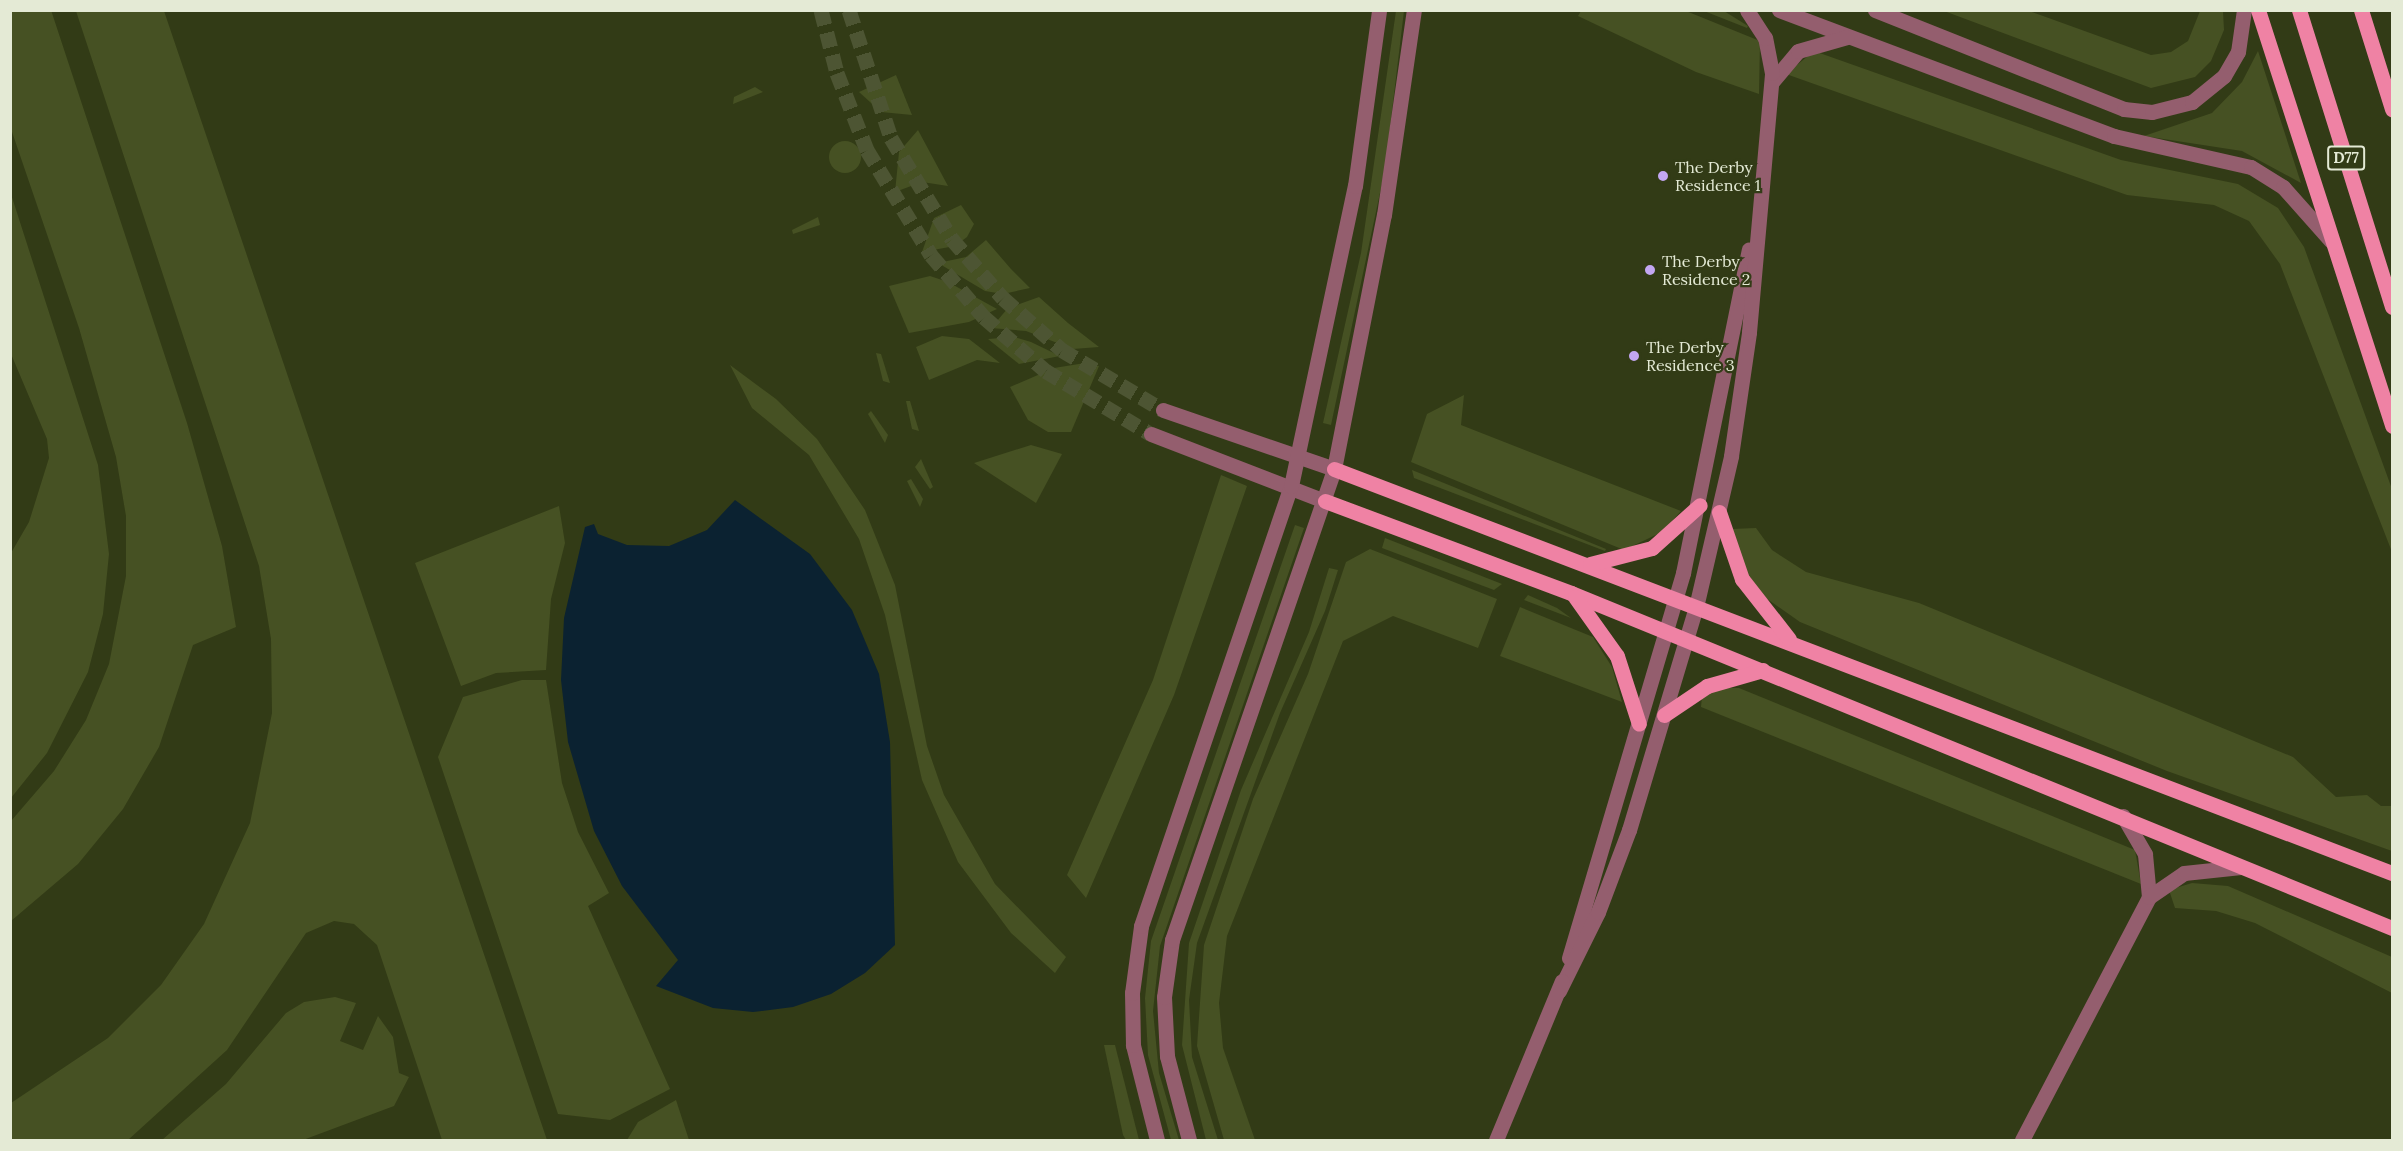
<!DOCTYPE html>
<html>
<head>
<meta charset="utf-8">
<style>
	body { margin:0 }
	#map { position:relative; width:2403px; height:1151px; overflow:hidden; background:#323b16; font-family:Lora,serif }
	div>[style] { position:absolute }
	.green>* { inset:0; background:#465123 }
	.round { border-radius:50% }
	.water>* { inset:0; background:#0b2231 }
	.minor-tunnel>* { height:15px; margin-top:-7.5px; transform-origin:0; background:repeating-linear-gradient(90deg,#4d5533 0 15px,transparent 0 23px) }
	.minor>* { height:15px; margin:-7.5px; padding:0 7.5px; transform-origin:7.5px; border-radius:7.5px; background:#945e6e }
	.major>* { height:15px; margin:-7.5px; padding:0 7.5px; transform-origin:7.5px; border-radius:7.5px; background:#ef82a4 }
	.dots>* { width:16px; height:16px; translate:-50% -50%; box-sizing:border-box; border:3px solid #323b16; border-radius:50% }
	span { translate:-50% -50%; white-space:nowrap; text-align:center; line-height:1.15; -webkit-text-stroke:4.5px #323b16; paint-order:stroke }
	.shield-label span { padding:2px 4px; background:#323b16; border:2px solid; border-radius:4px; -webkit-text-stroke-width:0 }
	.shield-label { font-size:15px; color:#e4ead5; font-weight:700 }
	.poi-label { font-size:16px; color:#e4ead5 }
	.left { translate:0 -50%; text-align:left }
	.frame { position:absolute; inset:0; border:12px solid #e4ead5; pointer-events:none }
</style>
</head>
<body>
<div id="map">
	<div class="green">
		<div style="clip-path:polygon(51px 10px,187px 423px,222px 546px,236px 627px,193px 645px,159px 747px,123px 809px,78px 864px,11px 921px,11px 821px,54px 771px,86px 720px,109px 664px,126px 576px,126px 516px,116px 457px,79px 328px,11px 129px,11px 11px)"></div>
		<div style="clip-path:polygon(76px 11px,164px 11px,547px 1140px,442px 1140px,377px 945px,354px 924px,334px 921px,306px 933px,227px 1050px,128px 1140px,11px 1140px,11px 1103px,108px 1038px,161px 985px,204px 924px,250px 823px,272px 713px,271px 639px,259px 566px)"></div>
		<div style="clip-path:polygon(1396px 11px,1404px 11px,1385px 169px,1331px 425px,1323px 423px,1361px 253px)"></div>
		<div style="clip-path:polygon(1581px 11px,1686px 11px,1760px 41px,1759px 94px,1696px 72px,1578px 16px)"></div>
		<div style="clip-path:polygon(1704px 11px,1724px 11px,1748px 26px,1747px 28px)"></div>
		<div style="clip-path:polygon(1944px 11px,2029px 11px,2151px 55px,2171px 52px,2188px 41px,2200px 11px,2223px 11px,2224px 30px,2211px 61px,2195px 77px,2151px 88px)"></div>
		<div style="clip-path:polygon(1814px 51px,2121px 160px,2238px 184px,2278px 208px,2304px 247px,2392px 489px,2392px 552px,2280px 264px,2249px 221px,2214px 205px,2127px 195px,1786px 74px)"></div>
		<div style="clip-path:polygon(2258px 51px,2301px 183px,2242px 151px,2144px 136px,2212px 113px,2242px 82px)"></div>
		<div style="clip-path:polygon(896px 75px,912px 115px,881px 112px,859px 92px)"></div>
		<div style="clip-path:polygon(755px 87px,763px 92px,733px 104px,734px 97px)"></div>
		<div style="clip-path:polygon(918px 130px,948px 186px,922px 182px,895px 192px,899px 152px)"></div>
		<div class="round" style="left:829px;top:141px;width:32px;height:32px"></div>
		<div style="clip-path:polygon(10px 191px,98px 465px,109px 554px,103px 614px,88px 672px,47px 753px,11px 798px,11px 553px,29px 522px,49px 458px,47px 439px,11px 354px)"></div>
		<div style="clip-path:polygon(961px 205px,974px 224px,967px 237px,955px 246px,922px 252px,934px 218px)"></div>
		<div style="clip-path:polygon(818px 217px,820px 225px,793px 234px,792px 230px)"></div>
		<div style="clip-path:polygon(986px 240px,1011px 269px,1030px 288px,1003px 294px,985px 291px,938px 263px,966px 257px)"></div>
		<div style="clip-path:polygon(930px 276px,948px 282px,997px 309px,969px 322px,909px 333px,889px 286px)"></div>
		<div style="clip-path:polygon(1039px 297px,1068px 323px,1099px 347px,1073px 349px,1026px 331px,991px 328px,1008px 308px)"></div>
		<div style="clip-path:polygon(942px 336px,969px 339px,1000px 363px,977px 360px,929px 380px,916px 347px)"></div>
		<div style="clip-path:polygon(1014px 337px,1031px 342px,1060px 356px,1019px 364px,988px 339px)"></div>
		<div style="clip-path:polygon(876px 353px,881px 354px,890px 383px,883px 381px)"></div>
		<div style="clip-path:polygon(1085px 363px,1099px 366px,1071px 432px,1048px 432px,1028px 420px,1010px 387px,1054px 368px)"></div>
		<div style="clip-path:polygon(730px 365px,776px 399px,817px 439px,865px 510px,895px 585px,927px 746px,944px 795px,995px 884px,1066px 957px,1055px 973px,1011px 933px,958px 862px,922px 780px,885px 615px,859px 539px,809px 455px,752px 408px)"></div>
		<div style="clip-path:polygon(1464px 395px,1461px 425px,1681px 511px,1662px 532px,1624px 550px,1411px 462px,1427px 414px)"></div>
		<div style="clip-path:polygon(906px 401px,910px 401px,919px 431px,912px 429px)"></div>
		<div style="clip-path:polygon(871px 411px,888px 435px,885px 443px,868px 414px)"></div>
		<div style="clip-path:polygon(1031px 445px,1062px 454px,1036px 503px,974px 463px)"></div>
		<div style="clip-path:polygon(921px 459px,933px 487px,930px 489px,915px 467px)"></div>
		<div style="clip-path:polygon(1412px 470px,1606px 549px,1605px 551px,1414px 478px)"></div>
		<div style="clip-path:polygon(1221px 475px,1247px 486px,1174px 695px,1086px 898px,1067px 875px,1153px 680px)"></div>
		<div style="clip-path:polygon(911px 479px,923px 499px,920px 507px,907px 481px)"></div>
		<div style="clip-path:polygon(559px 506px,565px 543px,551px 599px,546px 670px,496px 673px,461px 686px,415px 563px)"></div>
		<div style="clip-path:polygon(1295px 525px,1304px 528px,1160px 946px,1153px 1011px,1159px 1073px,1179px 1140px,1171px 1140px,1148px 1055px,1145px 998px,1151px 941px)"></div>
		<div style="clip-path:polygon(1756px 528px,1772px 550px,1806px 572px,1919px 603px,2293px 757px,2336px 797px,2367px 795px,2381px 806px,2392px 806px,2392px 851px,2167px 771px,1800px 622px,1763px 596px,1746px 571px,1732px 529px)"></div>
		<div style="clip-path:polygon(1385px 538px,1502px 584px,1494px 590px,1382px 548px)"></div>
		<div style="clip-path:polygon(1370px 549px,1497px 599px,1478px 648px,1393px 616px,1343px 641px,1227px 936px,1219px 1003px,1223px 1048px,1255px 1140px,1224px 1140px,1197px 1046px,1204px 945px,1253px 799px,1308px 674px,1346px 562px)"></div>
		<div style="clip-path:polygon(1329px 568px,1338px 570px,1325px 611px,1280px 713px,1197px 943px,1189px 1000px,1192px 1057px,1218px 1140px,1206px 1140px,1182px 1045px,1189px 943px,1241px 790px,1309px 632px)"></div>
		<div style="clip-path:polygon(1528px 595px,1557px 608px,1571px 618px,1524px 600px)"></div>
		<div style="clip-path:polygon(1520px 607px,1593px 637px,1612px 667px,1622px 702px,1500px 656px)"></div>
		<div style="clip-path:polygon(522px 680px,546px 680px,562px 783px,578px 832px,609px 893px,588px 906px,670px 1089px,610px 1120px,558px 1114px,438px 757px,463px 697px)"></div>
		<div style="clip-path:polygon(1722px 688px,1739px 688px,2135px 850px,2141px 884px,1701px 707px,1702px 696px)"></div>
		<div style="clip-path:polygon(2192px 883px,2228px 886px,2392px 957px,2392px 993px,2255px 923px,2216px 911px,2175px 908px,2169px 890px)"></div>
		<div style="clip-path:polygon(335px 997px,356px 1003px,340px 1041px,363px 1050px,378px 1016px,393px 1037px,399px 1073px,409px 1077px,394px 1106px,303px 1140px,162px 1140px,226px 1084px,286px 1013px,304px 1002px)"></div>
		<div style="clip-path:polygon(1104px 1045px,1115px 1045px,1139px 1140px,1126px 1140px,1123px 1135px)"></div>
		<div style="clip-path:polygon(676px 1100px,689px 1140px,627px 1140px,638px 1122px)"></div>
	</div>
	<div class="water">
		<div style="clip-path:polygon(735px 500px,810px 554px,852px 610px,879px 674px,890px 742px,895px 945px,865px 973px,831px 994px,793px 1007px,753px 1012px,713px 1008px,656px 986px,678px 960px,622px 886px,594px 831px,568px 742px,561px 680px,564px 618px,585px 527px,594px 524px,598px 534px,627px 545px,669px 546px,707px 530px)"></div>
	</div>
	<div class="minor-tunnel">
		<div style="left:821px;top:10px;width:65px;rotate:75.7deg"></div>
		<div style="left:837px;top:73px;width:83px;rotate:68.7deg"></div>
		<div style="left:867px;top:150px;width:123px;rotate:58.6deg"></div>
		<div style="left:931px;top:255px;width:82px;rotate:49.5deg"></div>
		<div style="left:984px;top:317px;width:82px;rotate:41.1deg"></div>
		<div style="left:1046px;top:371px;width:122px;rotate:31deg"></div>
		<div style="left:849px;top:10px;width:135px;rotate:71.8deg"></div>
		<div style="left:891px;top:138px;width:118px;rotate:58.9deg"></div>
		<div style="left:952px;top:239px;width:78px;rotate:49.2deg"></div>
		<div style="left:1003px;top:298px;width:79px;rotate:41.4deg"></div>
		<div style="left:1062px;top:350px;width:117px;rotate:30.7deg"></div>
	</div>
	<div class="minor">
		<div style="left:1779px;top:10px;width:358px;rotate:20.6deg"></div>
		<div style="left:2114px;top:136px;width:140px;rotate:12.8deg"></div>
		<div style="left:2251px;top:167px;width:38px;rotate:32deg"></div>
		<div style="left:2283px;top:187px;width:72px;rotate:48.4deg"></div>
		<div style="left:1875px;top:10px;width:268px;rotate:21.7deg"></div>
		<div style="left:2124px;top:109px;width:28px;rotate:6deg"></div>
		<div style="left:2152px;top:112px;width:41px;rotate:-14deg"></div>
		<div style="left:2192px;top:102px;width:41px;rotate:-39.1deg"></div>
		<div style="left:2224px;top:76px;width:28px;rotate:-60deg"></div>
		<div style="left:2238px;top:52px;width:42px;rotate:-81.9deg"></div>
		<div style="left:1772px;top:82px;width:40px;rotate:-50deg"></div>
		<div style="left:1798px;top:51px;width:51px;rotate:-15.9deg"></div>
		<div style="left:1163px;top:410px;width:181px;rotate:19deg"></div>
		<div style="left:1151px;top:434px;width:186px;rotate:21.1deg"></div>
		<div style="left:2123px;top:816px;width:44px;rotate:59.9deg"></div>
		<div style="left:2145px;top:854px;width:43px;rotate:84.7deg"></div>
		<div style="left:1569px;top:958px;width:402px;rotate:-73.5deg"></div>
		<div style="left:1683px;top:573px;width:330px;rotate:-78.5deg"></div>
		<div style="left:1559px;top:991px;width:88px;rotate:-63.7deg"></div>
		<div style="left:1598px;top:912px;width:88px;rotate:-69.3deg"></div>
		<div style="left:1629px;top:830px;width:233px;rotate:-73.3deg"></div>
		<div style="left:1696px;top:607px;width:155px;rotate:-76.9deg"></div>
		<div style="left:1731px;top:456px;width:125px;rotate:-81.7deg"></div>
		<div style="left:1749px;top:332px;width:260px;rotate:-84.9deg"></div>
		<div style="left:1772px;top:73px;width:36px;rotate:-101deg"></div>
		<div style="left:1765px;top:38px;width:33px;rotate:-123deg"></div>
		<div style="left:1157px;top:1140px;width:98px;rotate:-104.2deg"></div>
		<div style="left:1133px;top:1045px;width:52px;rotate:-91.1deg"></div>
		<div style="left:1132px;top:993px;width:68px;rotate:-82.3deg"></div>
		<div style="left:1141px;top:926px;width:465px;rotate:-71.2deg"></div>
		<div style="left:1291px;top:486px;width:307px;rotate:-78deg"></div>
		<div style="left:1355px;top:186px;width:178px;rotate:-82.2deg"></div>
		<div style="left:1189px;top:1140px;width:87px;rotate:-104.7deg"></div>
		<div style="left:1167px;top:1056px;width:59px;rotate:-92.9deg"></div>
		<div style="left:1164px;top:997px;width:58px;rotate:-82deg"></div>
		<div style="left:1172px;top:940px;width:498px;rotate:-71deg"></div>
		<div style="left:1334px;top:469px;width:259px;rotate:-78.9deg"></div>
		<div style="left:1384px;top:215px;width:207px;rotate:-81.7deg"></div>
		<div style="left:1496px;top:1140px;width:172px;rotate:-67.5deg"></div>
		<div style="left:2022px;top:1140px;width:274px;rotate:-62.4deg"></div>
		<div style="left:2149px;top:897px;width:42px;rotate:-34.4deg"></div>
		<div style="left:2184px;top:873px;width:57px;rotate:-6deg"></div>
	</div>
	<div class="major">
		<div style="left:2258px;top:10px;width:437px;rotate:72.1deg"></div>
		<div style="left:2299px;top:10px;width:311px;rotate:72.6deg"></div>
		<div style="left:2361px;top:10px;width:104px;rotate:72.6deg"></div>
		<div style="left:1334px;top:469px;width:1133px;rotate:20.9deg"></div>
		<div style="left:1325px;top:501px;width:263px;rotate:20.5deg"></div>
		<div style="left:1571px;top:593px;width:887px;rotate:22.2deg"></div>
		<div style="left:1719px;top:512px;width:71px;rotate:71.1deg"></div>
		<div style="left:1742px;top:579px;width:76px;rotate:51.9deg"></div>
		<div style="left:1590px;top:564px;width:64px;rotate:-14.5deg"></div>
		<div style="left:1652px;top:548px;width:64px;rotate:-41.9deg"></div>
		<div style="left:1575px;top:597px;width:72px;rotate:54.6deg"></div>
		<div style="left:1617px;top:656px;width:71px;rotate:72.1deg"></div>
		<div style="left:1664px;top:715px;width:52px;rotate:-34deg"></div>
		<div style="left:1707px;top:686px;width:58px;rotate:-15.9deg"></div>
	</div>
	<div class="dots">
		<div style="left:1663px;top:176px;background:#c3a7f2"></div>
		<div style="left:1650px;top:270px;background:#c3a7f2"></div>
		<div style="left:1634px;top:356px;background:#c3a7f2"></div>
	</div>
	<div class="shield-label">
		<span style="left:2346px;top:158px">D77</span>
	</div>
	<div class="poi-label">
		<span class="left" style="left:1675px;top:176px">The Derby<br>Residence 1</span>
		<span class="left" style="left:1662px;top:270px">The Derby<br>Residence 2</span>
		<span class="left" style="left:1646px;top:356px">The Derby<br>Residence 3</span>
	</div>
	<div class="frame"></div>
</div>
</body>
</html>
